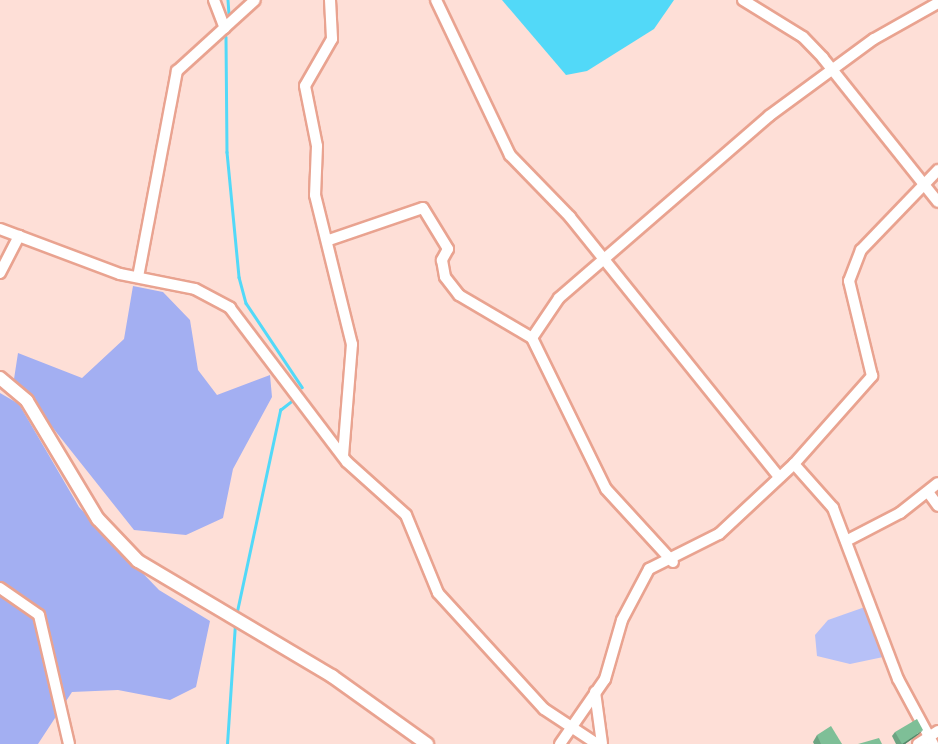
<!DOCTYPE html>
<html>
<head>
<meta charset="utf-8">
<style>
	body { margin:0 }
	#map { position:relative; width:938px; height:744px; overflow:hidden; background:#fedfd7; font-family:"Space Grotesk",sans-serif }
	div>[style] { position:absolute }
	.green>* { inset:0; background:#b7c1f7 }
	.forest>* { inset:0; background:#a3aff2 }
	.water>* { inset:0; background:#52d9f8 }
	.stream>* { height:2.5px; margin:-1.25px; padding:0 1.25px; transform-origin:1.25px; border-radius:1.25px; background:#52d9f8 }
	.roads { filter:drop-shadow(2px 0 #e9a390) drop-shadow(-2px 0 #e9a390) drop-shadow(0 2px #e9a390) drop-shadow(0 -2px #e9a390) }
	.minor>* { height:10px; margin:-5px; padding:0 5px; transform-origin:5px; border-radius:5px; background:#fff }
	.tertiary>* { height:12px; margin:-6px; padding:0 6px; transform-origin:6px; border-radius:6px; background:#fff }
	.wall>* { inset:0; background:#6ca482 }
	.shaded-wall>* { inset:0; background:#58866a }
	.building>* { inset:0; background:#7ebf97 }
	span { translate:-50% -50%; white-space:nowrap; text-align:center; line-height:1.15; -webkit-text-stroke:5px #fff; paint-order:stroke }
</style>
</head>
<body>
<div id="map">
	<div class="green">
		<div style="clip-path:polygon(865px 607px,888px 656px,850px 664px,817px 656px,815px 635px,828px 620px)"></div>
	</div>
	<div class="forest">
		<div style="clip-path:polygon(133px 286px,163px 292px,190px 320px,198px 370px,217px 395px,270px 375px,272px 397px,233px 469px,223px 518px,186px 535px,134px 530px,14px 379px,18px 353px,82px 378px,124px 339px)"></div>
		<div style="clip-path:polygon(0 393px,19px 404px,79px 507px,159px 590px,210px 621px,196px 687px,170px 700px,118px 690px,72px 692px,38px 744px,0 744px)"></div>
	</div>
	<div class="water">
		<div style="clip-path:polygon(502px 0,674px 0,654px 29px,587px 71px,566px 75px)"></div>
	</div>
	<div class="stream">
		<div style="left:228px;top:0;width:15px;rotate:86deg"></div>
		<div style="left:226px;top:37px;width:115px;rotate:89.5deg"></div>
		<div style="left:227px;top:152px;width:126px;rotate:84.5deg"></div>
		<div style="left:239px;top:277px;width:27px;rotate:75deg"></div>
		<div style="left:246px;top:303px;width:101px;rotate:56.3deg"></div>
		<div style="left:236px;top:616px;width:211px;rotate:-77.9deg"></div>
		<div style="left:280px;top:410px;width:18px;rotate:-38deg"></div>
		<div style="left:227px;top:744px;width:122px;rotate:-86.2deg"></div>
	</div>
	<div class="roads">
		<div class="minor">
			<div style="left:214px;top:0;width:30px;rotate:69deg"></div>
			<div style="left:330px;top:0;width:39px;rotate:87deg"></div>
			<div style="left:332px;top:39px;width:54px;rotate:119.9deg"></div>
			<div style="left:305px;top:86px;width:61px;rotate:78.7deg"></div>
			<div style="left:317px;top:146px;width:49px;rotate:92.3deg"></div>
			<div style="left:315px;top:195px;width:154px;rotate:76.1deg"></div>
			<div style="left:352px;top:344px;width:111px;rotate:94.6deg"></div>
			<div style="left:436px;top:0;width:172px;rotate:64.5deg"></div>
			<div style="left:510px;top:155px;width:86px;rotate:45.9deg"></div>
			<div style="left:570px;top:217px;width:334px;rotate:51.2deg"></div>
			<div style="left:743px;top:0;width:70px;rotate:31.7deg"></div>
			<div style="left:803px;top:37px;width:29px;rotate:46deg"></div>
			<div style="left:823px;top:58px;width:184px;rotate:51.4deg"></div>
			<div style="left:0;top:229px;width:128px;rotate:20.6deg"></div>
			<div style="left:120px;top:274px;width:76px;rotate:11.3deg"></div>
			<div style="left:195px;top:289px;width:40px;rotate:28deg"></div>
			<div style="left:230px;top:308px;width:193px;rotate:52.8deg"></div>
			<div style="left:347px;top:462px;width:79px;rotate:41.9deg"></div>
			<div style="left:406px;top:515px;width:84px;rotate:67.7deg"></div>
			<div style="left:438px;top:593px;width:157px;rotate:47.6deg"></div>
			<div style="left:544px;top:709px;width:64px;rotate:33.4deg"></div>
			<div style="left:329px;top:240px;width:99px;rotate:-18.8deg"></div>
			<div style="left:423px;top:208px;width:48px;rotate:58.6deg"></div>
			<div style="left:448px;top:249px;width:13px;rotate:119deg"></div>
			<div style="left:442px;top:260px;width:17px;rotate:80deg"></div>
			<div style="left:445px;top:277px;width:23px;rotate:52deg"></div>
			<div style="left:459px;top:295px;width:85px;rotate:30.5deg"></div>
			<div style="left:532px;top:338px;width:168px;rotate:63.9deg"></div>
			<div style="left:606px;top:489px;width:99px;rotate:47.5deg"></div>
			<div style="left:0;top:273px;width:42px;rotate:-62.8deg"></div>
			<div style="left:138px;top:277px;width:210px;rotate:-79.3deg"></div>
			<div style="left:177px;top:71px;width:105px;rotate:-42.3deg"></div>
			<div style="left:532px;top:338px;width:48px;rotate:-56deg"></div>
			<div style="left:559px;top:298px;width:278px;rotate:-40.9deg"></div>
			<div style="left:769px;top:116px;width:130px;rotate:-36.3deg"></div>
			<div style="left:874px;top:39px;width:73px;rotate:-29.4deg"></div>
			<div style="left:794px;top:464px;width:118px;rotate:-48.4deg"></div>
			<div style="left:872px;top:376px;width:98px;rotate:-103.6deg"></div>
			<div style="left:849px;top:281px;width:33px;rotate:-69deg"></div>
			<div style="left:861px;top:250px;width:111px;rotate:-46.1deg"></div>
			<div style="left:928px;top:492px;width:17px;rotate:54deg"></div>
			<div style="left:846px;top:541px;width:61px;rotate:-27.4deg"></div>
			<div style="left:900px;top:513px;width:48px;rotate:-38.3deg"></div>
			<div style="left:0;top:588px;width:47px;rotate:34.7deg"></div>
			<div style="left:39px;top:615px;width:132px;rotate:76.9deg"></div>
			<div style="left:595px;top:692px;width:52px;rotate:82.3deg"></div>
			<div style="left:560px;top:744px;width:79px;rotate:-55.3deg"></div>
			<div style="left:605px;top:679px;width:61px;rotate:-73.9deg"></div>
			<div style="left:622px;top:620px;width:58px;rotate:-62.1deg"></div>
			<div style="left:649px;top:569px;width:78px;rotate:-26.6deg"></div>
			<div style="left:719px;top:534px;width:103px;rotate:-43deg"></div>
			<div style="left:794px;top:464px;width:59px;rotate:48.4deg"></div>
			<div style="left:833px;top:508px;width:183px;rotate:69.2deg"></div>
			<div style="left:898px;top:679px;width:74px;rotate:61.7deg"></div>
			<div style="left:918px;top:744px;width:24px;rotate:-33deg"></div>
		</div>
		<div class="tertiary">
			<div style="left:0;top:378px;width:35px;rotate:40deg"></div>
			<div style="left:27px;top:401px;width:138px;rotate:59deg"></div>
			<div style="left:98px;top:519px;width:58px;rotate:46.4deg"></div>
			<div style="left:138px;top:561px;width:226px;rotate:30.7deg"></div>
			<div style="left:332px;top:676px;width:117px;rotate:35.6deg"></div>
		</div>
	</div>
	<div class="wall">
		<div style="clip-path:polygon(895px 732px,919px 734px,905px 744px,896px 744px,892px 736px)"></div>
		<div style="clip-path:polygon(817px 735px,842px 744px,814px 744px,813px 742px)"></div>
	</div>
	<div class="shaded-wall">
		<div style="clip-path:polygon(923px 730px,919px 734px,905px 744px,902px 744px)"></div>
	</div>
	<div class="building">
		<div style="clip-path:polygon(917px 719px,923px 730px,902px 744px,895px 732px)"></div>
		<div style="clip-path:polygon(831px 726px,842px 744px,821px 744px,817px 735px)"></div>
		<div style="clip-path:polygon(879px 738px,882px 744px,858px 744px)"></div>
	</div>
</div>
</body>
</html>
